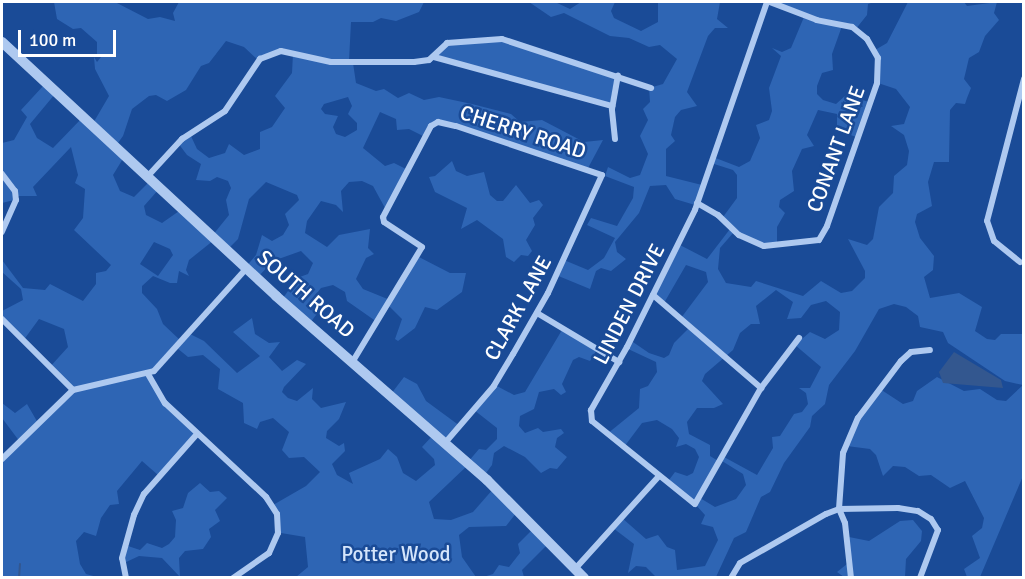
<!DOCTYPE html>
<html>
<head>
<meta charset="utf-8">
<style>
	body { margin:0 }
	#map { position:relative; width:1025px; height:579px; overflow:hidden; background:#1a4b97; font-family:Signika,sans-serif }
	div>[style] { position:absolute }
	.green>* { inset:0; background:#2e65b4 }
	.water>* { inset:0; background:#33578f }
	.stream>* { height:2px; margin:-1px; padding:0 1px; transform-origin:1px; border-radius:1px; background:#33578f }
	.minor>* { height:6px; margin:-3px; padding:0 3px; transform-origin:3px; border-radius:3px; background:#aec9f0 }
	.tertiary>* { height:10px; margin:-5px; padding:0 5px; transform-origin:5px; border-radius:5px; background:#aec9f0 }
	span { translate:-50% -50%; white-space:nowrap; text-align:center; line-height:1.15; -webkit-text-stroke:5px #1a4b97; paint-order:stroke }
	.street-label { font-size:21px; color:#fff }
	.park-label { font-size:21px; color:#d5e5fb }
	.frame { position:absolute; inset:0; border:3px solid #fff; pointer-events:none }
	.scale { position:absolute; left:18px; top:30px; width:98px; height:27px; box-sizing:border-box; border:3px solid #fff; border-top:0; padding-left:8px; font-size:18px; line-height:21px; white-space:nowrap; color:#fff; -webkit-text-stroke:4px #1a4b97; paint-order:stroke }
</style>
</head>
<body>
<div id="map">
	<div class="green">
		<div style="clip-path:polygon(evenodd,54px 2px,115px 2px,148px 19px,160px 17px,175px 21px,173px 13px,179px 2px,424px 2px,419px 12px,396px 21px,381px 18px,373px 22px,351px 22px,349px 61px,353px 63px,356px 83px,376px 91px,384px 89px,398px 98px,409px 93px,424px 100px,439px 97px,472px 104px,511px 114px,520px 122px,542px 120px,584px 142px,603px 140px,587px 170px,438px 122px,423px 136px,409px 129px,397px 130px,396px 119px,380px 112px,363px 148px,385px 166px,394px 163px,406px 169px,385px 208px,373px 186px,362px 181px,349px 182px,341px 191px,343px 212px,336px 205px,321px 201px,307px 221px,305px 233px,327px 247px,339px 235px,370px 229px,368px 248px,374px 254px,366px 258px,356px 279px,363px 289px,390px 300px,417px 256px,450px 273px,466px 273px,462px 292px,437px 310px,425px 307px,415px 328px,398px 341px,395px 339px,402px 319px,388px 305px,377px 322px,347px 301px,345px 292px,333px 285px,321px 288px,313px 298px,319px 311px,310px 323px,281px 301px,297px 278px,308px 274px,313px 263px,301px 251px,273px 261px,257px 278px,245px 268px,256px 255px,262px 235px,272px 241px,283px 235px,289px 225px,285px 214px,299px 200px,297px 195px,266px 182px,249px 199px,238px 239px,227px 250px,214px 240px,189px 260px,186px 270px,189px 276px,179px 271px,177px 283px,170px 283px,153px 276px,142px 286px,142px 293px,157px 309px,163px 324px,181px 341px,188px 333px,204px 341px,237px 373px,260px 356px,233px 332px,252px 318px,255px 334px,269px 343px,280px 342px,269px 357px,282px 371px,297px 360px,306px 364px,284px 387px,282px 392px,288px 398px,297px 401px,313px 388px,312px 399px,321px 408px,346px 402px,339px 419px,327px 431px,326px 438px,339px 446px,344px 443px,345px 451px,332px 464px,337px 475px,353px 484px,349px 473px,380px 459px,388px 449px,397px 457px,403px 473px,416px 481px,435px 465px,434px 459px,422px 447px,434px 434px,391px 394px,404px 377px,417px 384px,426px 401px,460px 426px,445px 443px,468px 462px,479px 449px,486px 450px,497px 439px,497px 428px,474px 410px,495px 385px,514px 395px,525px 392px,562px 330px,596px 351px,590px 361px,579px 357px,573px 360px,562px 384px,566px 392px,561px 395px,554px 389px,539px 392px,534px 409px,520px 416px,519px 426px,525px 433px,538px 428px,543px 432px,561px 429px,564px 433px,557px 438px,555px 447px,567px 457px,557px 469px,550px 468px,541px 473px,525px 457px,504px 446px,494px 453px,492px 465px,483px 477px,468px 465px,429px 502px,434px 519px,451px 520px,473px 512px,494px 488px,517px 512px,506px 526px,469px 527px,459px 535px,462px 557px,476px 577px,296px 577px,308px 567px,305px 537px,281px 533px,273px 505px,306px 486px,320px 472px,304px 457px,289px 458px,282px 450px,289px 432px,273px 418px,260px 422px,257px 429px,244px 423px,243px 403px,218px 389px,220px 369px,203px 355px,188px 357px,177px 348px,149px 373px,155px 390px,196px 435px,158px 475px,142px 461px,117px 491px,119px 504px,110px 505px,101px 518px,96px 536px,84px 532px,76px 541px,80px 564px,86px 574px,97px 577px,2px 577px,2px 458px,20px 442px,2px 418px,2px 403px,15px 413px,27px 404px,38px 423px,71px 391px,49px 368px,68px 347px,64px 329px,39px 319px,23px 341px,2px 319px,2px 311px,23px 300px,21px 289px,2px 272px,2px 260px,23px 288px,45px 290px,50px 284px,83px 301px,96px 284px,96px 273px,106px 271px,111px 265px,74px 230px,83px 218px,85px 189px,75px 183px,78px 175px,71px 147px,33px 187px,37px 196px,15px 196px,14px 200px,2px 203px,2px 143px,14px 140px,27px 117px,21px 110px,44px 85px,55px 94px,30px 124px,37px 138px,53px 148px,82px 118px,92px 125px,109px 96px,95px 69px,94px 57px,97px 62px,101px 57px,97px 54px,97px 42px,81px 28px,73px 29px,57px 19px,54px 2px,226px 41px,244px 47px,258px 60px,280px 51px,293px 53px,292px 73px,275px 96px,285px 108px,272px 127px,260px 132px,260px 149px,244px 155px,229px 144px,225px 153px,209px 158px,197px 149px,190px 134px,178px 143px,187px 155px,201px 164px,196px 180px,210px 181px,217px 177px,228px 181px,231px 188px,226px 200px,229px 215px,212px 236px,182px 209px,162px 223px,146px 215px,144px 206px,159px 189px,150px 181px,134px 197px,120px 191px,113px 175px,124px 157px,115px 147px,123px 136px,132px 109px,149px 96px,156px 95px,167px 101px,186px 90px,201px 66px,209px 63px,226px 41px,54px 2px,348px 97px,352px 106px,348px 114px,357px 123px,357px 130px,345px 137px,336px 134px,333px 127px,338px 116px,325px 114px,321px 109px,324px 104px,348px 97px,54px 2px,154px 242px,170px 249px,173px 255px,158px 276px,140px 264px,154px 242px)"></div>
		<div style="clip-path:polygon(529px 2px,555px 2px,570px 9px,581px 2px,615px 2px,611px 11px,614px 18px,641px 31px,658px 22px,658px 2px,720px 2px,717px 19px,728px 28px,715px 28px,708px 36px,687px 92px,697px 106px,681px 110px,675px 117px,671px 135px,675px 141px,666px 149px,666px 176px,702px 185px,695px 205px,675px 199px,666px 185px,650px 186px,639px 213px,615px 242px,617px 252px,626px 259px,611px 271px,601px 268px,596px 271px,590px 289px,556px 275px,564px 260px,588px 270px,604px 258px,615px 238px,587px 225px,591px 218px,617px 226px,633px 198px,634px 187px,605px 176px,608px 167px,630px 178px,640px 175px,648px 154px,640px 136px,648px 120px,643px 109px,650px 102px,649px 88px,663px 84px,677px 59px,660px 45px,649px 47px,629px 38px,610px 36px,564px 13px,551px 17px)"></div>
		<div style="clip-path:polygon(evenodd,769px 2px,874px 2px,868px 4px,867px 15px,855px 30px,842px 26px,832px 54px,833px 70px,822px 73px,817px 86px,817px 94px,823px 100px,836px 104px,846px 95px,869px 102px,856px 137px,837px 130px,837px 114px,818px 110px,807px 135px,814px 146px,802px 149px,792px 171px,794px 191px,780px 200px,779px 207px,785px 213px,777px 227px,777px 244px,763px 246px,734px 232px,720px 248px,718px 269px,726px 283px,751px 287px,756px 281px,803px 296px,821px 281px,841px 293px,852px 291px,865px 278px,865px 271px,848px 239px,867px 245px,873px 239px,879px 207px,893px 193px,894px 176px,907px 165px,909px 151px,904px 135px,891px 126px,904px 124px,910px 107px,896px 89px,878px 83px,875px 50px,887px 43px,908px 2px,964px 2px,967px 6px,997px 2px,994px 13px,999px 20px,985px 36px,979px 52px,969px 58px,964px 79px,971px 88px,967px 98px,965px 104px,956px 103px,950px 110px,949px 162px,934px 162px,928px 182px,932px 206px,917px 214px,915px 222px,920px 238px,934px 256px,933px 270px,924px 277px,930px 298px,959px 293px,982px 307px,975px 331px,987px 339px,995px 340px,1001px 334px,1023px 334px,1023px 476px,980px 577px,967px 577px,964px 569px,980px 558px,972px 536px,982px 528px,984px 518px,965px 481px,950px 488px,931px 475px,919px 476px,905px 467px,893px 466px,883px 476px,876px 455px,870px 449px,847px 446px,852px 431px,880px 389px,903px 404px,913px 401px,917px 391px,937px 377px,964px 391px,980px 389px,997px 400px,1006px 401px,1023px 385px,1005px 381px,948px 343px,943px 332px,920px 327px,918px 316px,906px 307px,894px 304px,879px 309px,855px 351px,829px 385px,825px 404px,812px 416px,810px 427px,784px 463px,770px 492px,761px 497px,746px 532px,734px 538px,716px 577px,656px 577px,646px 567px,636px 566px,628px 573px,634px 544px,613px 528px,622px 518px,646px 539px,658px 535px,667px 547px,675px 550px,677px 570px,705px 566px,718px 540px,713px 527px,701px 524px,705px 515px,695px 504px,666px 484px,675px 472px,687px 476px,693px 473px,699px 457px,695px 449px,686px 444px,676px 447px,679px 438px,672px 429px,657px 420px,642px 423px,624px 447px,607px 434px,639px 408px,640px 389px,648px 386px,657px 372px,656px 362px,626px 348px,630px 340px,649px 353px,664px 358px,669px 355px,674px 343px,690px 327px,681px 318px,708px 282px,706px 272px,686px 265px,664px 303px,654px 297px,678px 244px,707px 259px,730px 229px,723px 217px,737px 198px,737px 175px,733px 170px,711px 163px,713px 157px,739px 167px,750px 161px,760px 138px,756px 125px,769px 120px,772px 111px,769px 88px,781px 56px,772px 48px,782px 52px,791px 48px,804px 17px,769px 2px,776px 290px,793px 302px,787px 319px,801px 318px,811px 305px,826px 301px,840px 312px,839px 330px,825px 339px,810px 332px,795px 345px,821px 367px,810px 388px,799px 388px,806px 393px,808px 404px,802px 412px,794px 414px,780px 436px,772px 437px,773px 448px,757px 475px,724px 457px,722px 461px,743px 474px,746px 485px,736px 499px,715px 507px,700px 498px,720px 462px,710px 456px,710px 445px,689px 434px,687px 422px,697px 408px,714px 408px,723px 404px,702px 381px,705px 374px,733px 350px,740px 333px,751px 324px,760px 324px,756px 306px,776px 290px)"></div>
		<div style="clip-path:polygon(502px 39px,618px 76px,612px 106px,436px 55px,447px 43px)"></div>
		<div style="clip-path:polygon(452px 161px,456px 171px,467px 176px,484px 172px,490px 195px,497px 201px,503px 201px,516px 185px,530px 203px,539px 200px,543px 205px,533px 218px,535px 225px,526px 240px,532px 251px,528px 256px,521px 255px,514px 262px,506px 257px,503px 239px,477px 220px,461px 229px,467px 208px,435px 192px,429px 177px,435px 176px)"></div>
		<div style="clip-path:polygon(200px 483px,210px 492px,219px 491px,227px 498px,215px 510px,220px 521px,209px 529px,211px 537px,203px 549px,185px 551px,179px 558px,180px 577px,162px 558px,139px 556px,122px 564px,125px 545px,140px 550px,147px 543px,162px 548px,169px 544px,175px 537px,176px 520px,172px 511px,183px 508px,188px 493px)"></div>
		<div style="clip-path:polygon(913px 520px,922px 531px,921px 541px,906px 559px,905px 577px,844px 577px,837px 572px,847px 564px,844px 536px,869px 541px,900px 521px)"></div>
		<div style="clip-path:polygon(534px 528px,548px 544px,522px 570px,524px 577px,480px 578px,493px 574px,499px 565px,509px 567px,520px 553px,518px 544px)"></div>
	</div>
	<div class="water">
		<div style="clip-path:polygon(954px 352px,1001px 380px,1003px 388px,943px 383px,939px 372px)"></div>
	</div>
	<div class="stream">
		<div style="left:19px;top:578px;width:14px;rotate:-86deg"></div>
	</div>
	<div class="minor">
		<div style="left:767px;top:2px;width:220px;rotate:109.1deg"></div>
		<div style="left:695px;top:210px;width:153px;rotate:116.4deg"></div>
		<div style="left:627px;top:347px;width:73px;rotate:119.7deg"></div>
		<div style="left:591px;top:410px;width:11px;rotate:85deg"></div>
		<div style="left:592px;top:421px;width:132px;rotate:38.9deg"></div>
		<div style="left:695px;top:504px;width:133px;rotate:-60.4deg"></div>
		<div style="left:761px;top:388px;width:63px;rotate:-52.8deg"></div>
		<div style="left:434px;top:57px;width:185px;rotate:15.4deg"></div>
		<div style="left:615px;top:139px;width:30px;rotate:-96deg"></div>
		<div style="left:612px;top:109px;width:34px;rotate:-80deg"></div>
		<div style="left:2px;top:174px;width:21px;rotate:53deg"></div>
		<div style="left:15px;top:191px;width:9px;rotate:84deg"></div>
		<div style="left:16px;top:200px;width:35px;rotate:114deg"></div>
		<div style="left:147px;top:177px;width:52px;rotate:-47.4deg"></div>
		<div style="left:182px;top:139px;width:51px;rotate:-33.1deg"></div>
		<div style="left:225px;top:111px;width:63px;rotate:-56.1deg"></div>
		<div style="left:260px;top:59px;width:22px;rotate:-21deg"></div>
		<div style="left:281px;top:51px;width:51px;rotate:12.4deg"></div>
		<div style="left:331px;top:62px;width:83px"></div>
		<div style="left:414px;top:62px;width:15px;rotate:-8deg"></div>
		<div style="left:429px;top:60px;width:25px;rotate:-43deg"></div>
		<div style="left:447px;top:43px;width:55px;rotate:-4.2deg"></div>
		<div style="left:502px;top:39px;width:157px;rotate:18.2deg"></div>
		<div style="left:697px;top:203px;width:24px;rotate:30deg"></div>
		<div style="left:718px;top:215px;width:29px;rotate:44deg"></div>
		<div style="left:739px;top:235px;width:27px;rotate:24deg"></div>
		<div style="left:764px;top:246px;width:55px;rotate:-6.2deg"></div>
		<div style="left:819px;top:240px;width:16px;rotate:-60deg"></div>
		<div style="left:827px;top:226px;width:151px;rotate:-70.7deg"></div>
		<div style="left:877px;top:83px;width:25px;rotate:-88deg"></div>
		<div style="left:878px;top:58px;width:22px;rotate:-120deg"></div>
		<div style="left:867px;top:39px;width:19px;rotate:-141deg"></div>
		<div style="left:852px;top:27px;width:36px;rotate:-169deg"></div>
		<div style="left:817px;top:20px;width:50px;rotate:-159deg"></div>
		<div style="left:1020px;top:262px;width:33px;rotate:-141deg"></div>
		<div style="left:994px;top:241px;width:21px;rotate:-109deg"></div>
		<div style="left:987px;top:221px;width:147px;rotate:-75.4deg"></div>
		<div style="left:653px;top:295px;width:143px;rotate:40.7deg"></div>
		<div style="left:537px;top:313px;width:96px;rotate:30.9deg"></div>
		<div style="left:2px;top:319px;width:100px;rotate:45deg"></div>
		<div style="left:353px;top:361px;width:133px;rotate:-58.8deg"></div>
		<div style="left:422px;top:247px;width:45px;rotate:-146.7deg"></div>
		<div style="left:384px;top:222px;width:5px;rotate:-101deg"></div>
		<div style="left:383px;top:217px;width:103px;rotate:-62.2deg"></div>
		<div style="left:431px;top:126px;width:8px;rotate:-30deg"></div>
		<div style="left:438px;top:122px;width:18px;rotate:13deg"></div>
		<div style="left:456px;top:126px;width:154px;rotate:18.6deg"></div>
		<div style="left:602px;top:175px;width:130px;rotate:114.6deg"></div>
		<div style="left:548px;top:293px;width:70px;rotate:119.8deg"></div>
		<div style="left:513px;top:354px;width:37px;rotate:121deg"></div>
		<div style="left:494px;top:386px;width:75px;rotate:130.7deg"></div>
		<div style="left:148px;top:374px;width:34px;rotate:60deg"></div>
		<div style="left:165px;top:403px;width:138px;rotate:42.9deg"></div>
		<div style="left:266px;top:497px;width:20px;rotate:57deg"></div>
		<div style="left:277px;top:514px;width:19px;rotate:87deg"></div>
		<div style="left:278px;top:533px;width:22px;rotate:114deg"></div>
		<div style="left:269px;top:553px;width:44px;rotate:145.2deg"></div>
		<div style="left:2px;top:459px;width:99px;rotate:-44.2deg"></div>
		<div style="left:73px;top:390px;width:83px;rotate:-13.2deg"></div>
		<div style="left:154px;top:371px;width:137px;rotate:-48deg"></div>
		<div style="left:575px;top:569px;width:124px;rotate:-47.9deg"></div>
		<div style="left:126px;top:578px;width:20px;rotate:-101deg"></div>
		<div style="left:122px;top:558px;width:45px;rotate:-74.4deg"></div>
		<div style="left:134px;top:515px;width:23px;rotate:-65deg"></div>
		<div style="left:144px;top:494px;width:80px;rotate:-48.5deg"></div>
		<div style="left:731px;top:578px;width:17px;rotate:-59deg"></div>
		<div style="left:740px;top:563px;width:99px;rotate:-29.7deg"></div>
		<div style="left:826px;top:514px;width:14px;rotate:-21deg"></div>
		<div style="left:839px;top:509px;width:59px;rotate:-1deg"></div>
		<div style="left:898px;top:508px;width:20px;rotate:9deg"></div>
		<div style="left:918px;top:511px;width:15px;rotate:32deg"></div>
		<div style="left:931px;top:519px;width:13px;rotate:58deg"></div>
		<div style="left:938px;top:530px;width:51px;rotate:110.6deg"></div>
		<div style="left:851px;top:578px;width:55px;rotate:-96.2deg"></div>
		<div style="left:845px;top:523px;width:15px;rotate:-113deg"></div>
		<div style="left:839px;top:509px;width:56px;rotate:-85.9deg"></div>
		<div style="left:843px;top:453px;width:38px;rotate:-67deg"></div>
		<div style="left:858px;top:418px;width:71px;rotate:-53deg"></div>
		<div style="left:901px;top:361px;width:13px;rotate:-42deg"></div>
		<div style="left:911px;top:352px;width:19px;rotate:-6deg"></div>
	</div>
	<div class="tertiary">
		<div style="left:2px;top:42px;width:374px;rotate:42.8deg"></div>
		<div style="left:276px;top:296px;width:280px;rotate:41.1deg"></div>
		<div style="left:487px;top:480px;width:138px;rotate:45.3deg"></div>
	</div>
	<div class="street-label">
		<span style="left:523px;top:132px;rotate:18deg">CHERRY ROAD</span>
		<span style="left:836px;top:149px;rotate:-70deg">CONANT LANE</span>
		<span style="left:306px;top:294px;rotate:41deg">SOUTH ROAD</span>
		<span style="left:629px;top:304px;rotate:-63deg">LINDEN DRIVE</span>
		<span style="left:518px;top:308px;rotate:-61deg">CLARK LANE</span>
	</div>
	<div class="park-label">
		<span style="left:396px;top:554px">Potter Wood</span>
	</div>
	<div class="frame"></div>
	<div class="scale">100 m</div>
</div>
</body>
</html>
